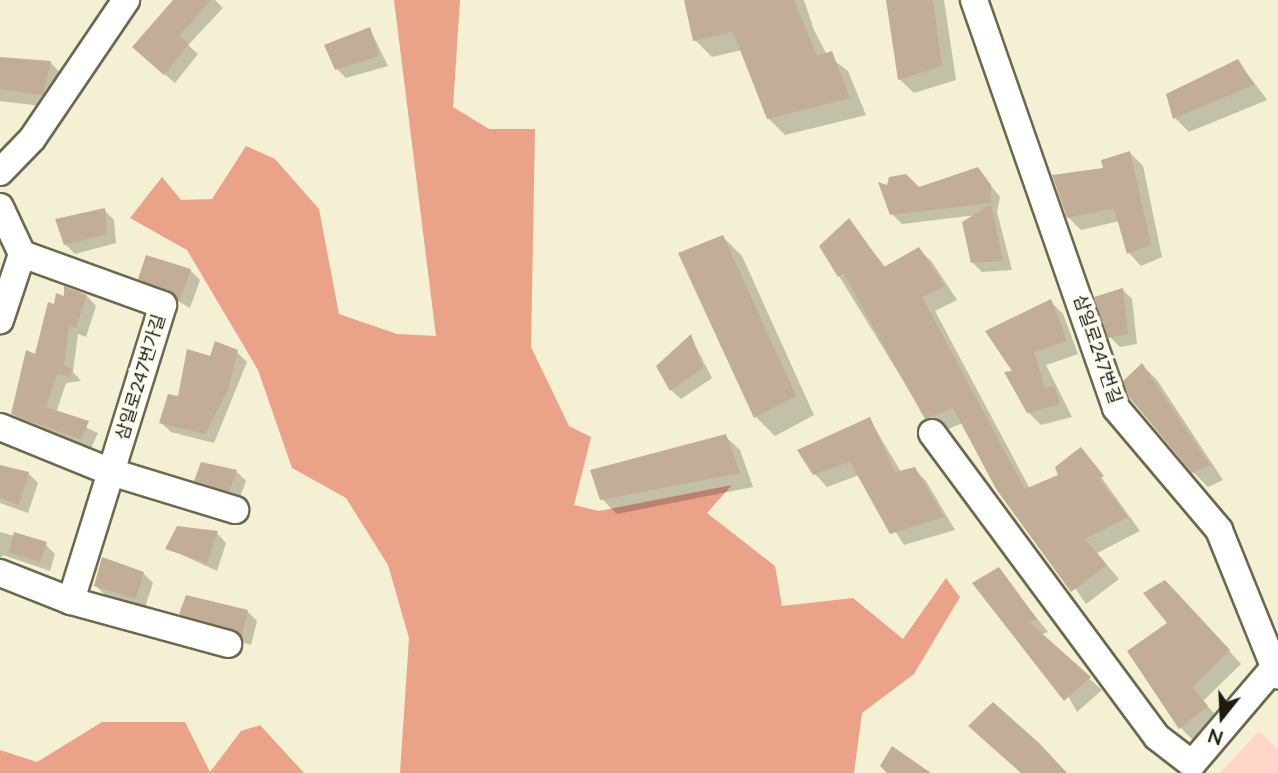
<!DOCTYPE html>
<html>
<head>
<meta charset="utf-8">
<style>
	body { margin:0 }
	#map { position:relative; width:1278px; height:773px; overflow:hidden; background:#f4f0d3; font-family:Lato,"Noto Sans KR",sans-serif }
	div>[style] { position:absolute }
	.green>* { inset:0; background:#ffd6c8 }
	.forest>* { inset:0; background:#eaa288 }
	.shadow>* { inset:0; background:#0003 }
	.building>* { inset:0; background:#c2ae97 }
	.roads { filter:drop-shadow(2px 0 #6c694f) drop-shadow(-2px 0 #6c694f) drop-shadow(0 2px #6c694f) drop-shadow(0 -2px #6c694f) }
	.street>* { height:26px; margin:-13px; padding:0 13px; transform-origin:13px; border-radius:13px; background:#fff }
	span { translate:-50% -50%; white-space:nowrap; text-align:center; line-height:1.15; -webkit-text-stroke:7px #fefdf1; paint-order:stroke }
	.street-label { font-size:18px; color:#1c1b10 }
	.north { position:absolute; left:1187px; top:682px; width:70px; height:70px; -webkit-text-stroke:5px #fefdf1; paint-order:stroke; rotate:198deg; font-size:19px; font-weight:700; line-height:28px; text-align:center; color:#1c1b10 }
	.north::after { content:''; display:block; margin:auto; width:24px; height:32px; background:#1c1b10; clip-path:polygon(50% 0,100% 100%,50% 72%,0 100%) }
</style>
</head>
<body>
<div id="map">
	<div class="green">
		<div style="clip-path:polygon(1259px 731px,1278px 749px,1278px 773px,1220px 773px)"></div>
	</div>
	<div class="forest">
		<div style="clip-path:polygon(394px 0,460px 0,453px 107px,489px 129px,535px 129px,531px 347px,569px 426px,591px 437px,574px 505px,599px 511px,732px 485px,707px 513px,775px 566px,782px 606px,853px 598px,903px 639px,946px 578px,960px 597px,914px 674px,862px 713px,854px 773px,400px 773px,409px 638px,388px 565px,346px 498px,292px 468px,258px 370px,187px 250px,130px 218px,162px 177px,181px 200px,212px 199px,246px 146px,275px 159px,319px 209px,339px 314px,397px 334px,436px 336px)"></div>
		<div style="clip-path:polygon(102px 722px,185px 722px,210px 772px,241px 731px,260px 725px,304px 773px,0 773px,0 750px,37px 762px)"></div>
	</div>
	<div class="shadow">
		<div style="clip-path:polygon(177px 0,215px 0,223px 8px,188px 45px,198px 54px,175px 83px,144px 56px)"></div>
		<div style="clip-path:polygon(686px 0,804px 0,814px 30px,827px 55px,848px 71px,866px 115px,785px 135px,768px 118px,742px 50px,712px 57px,695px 40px)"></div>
		<div style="clip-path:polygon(888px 0,944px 0,956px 80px,914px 93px,899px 79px)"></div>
		<div style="clip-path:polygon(370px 29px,388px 66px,346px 78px,337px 69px)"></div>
		<div style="clip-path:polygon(0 58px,51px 63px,65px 78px,57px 108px,0 101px)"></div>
		<div style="clip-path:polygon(1238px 61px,1267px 100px,1189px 132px,1175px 118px)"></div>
		<div style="clip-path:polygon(1130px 153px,1143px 166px,1162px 257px,1141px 266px,1129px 253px,1120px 221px,1081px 230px,1068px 217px,1105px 169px)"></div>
		<div style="clip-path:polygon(978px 169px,1000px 197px,997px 212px,1012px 270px,982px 272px,972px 262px,977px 215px,902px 224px,892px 214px,919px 189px)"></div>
		<div style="clip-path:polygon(104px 210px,114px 220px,116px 243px,75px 254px,65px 244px)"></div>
		<div style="clip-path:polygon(849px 221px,886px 268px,919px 249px,932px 262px,957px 300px,935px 311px,1030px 489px,1060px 476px,1081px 449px,1140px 531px,1097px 553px,1119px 579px,1086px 604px,963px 423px,940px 432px,926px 418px,839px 276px)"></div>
		<div style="clip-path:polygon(723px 237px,742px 256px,814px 415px,775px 436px,756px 417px,680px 254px)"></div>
		<div style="clip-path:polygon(190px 270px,200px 280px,190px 308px,140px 279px)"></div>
		<div style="clip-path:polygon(1123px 290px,1132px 299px,1137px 344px,1120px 347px,1110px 337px)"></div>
		<div style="clip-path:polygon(87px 296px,96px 306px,86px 337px,78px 334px,73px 372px,81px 381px,66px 383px,56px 413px,98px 433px,91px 448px,23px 424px,13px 414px,55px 306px)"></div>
		<div style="clip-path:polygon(1050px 301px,1063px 314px,1078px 354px,1046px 365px,1072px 417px,1041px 425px,1028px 412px,1015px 372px)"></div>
		<div style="clip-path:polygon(691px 337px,712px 378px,681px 399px,671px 390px)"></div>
		<div style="clip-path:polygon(237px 352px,247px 362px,214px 443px,171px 432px,161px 423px,212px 358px)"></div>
		<div style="clip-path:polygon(1142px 365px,1157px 380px,1223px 480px,1208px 487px,1193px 472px)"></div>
		<div style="clip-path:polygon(870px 420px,901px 472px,914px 469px,926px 481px,955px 530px,904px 545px,859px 475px,827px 487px,815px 474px)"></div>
		<div style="clip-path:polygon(725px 436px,740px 450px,753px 487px,617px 514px,602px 499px)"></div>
		<div style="clip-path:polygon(0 467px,28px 473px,38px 483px,28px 513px,0 503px)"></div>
		<div style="clip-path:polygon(236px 471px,246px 481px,239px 500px,196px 480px)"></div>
		<div style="clip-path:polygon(0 532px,46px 545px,55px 554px,50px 571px,3px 555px,0 560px)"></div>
		<div style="clip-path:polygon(217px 533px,226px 543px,217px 571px,167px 548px)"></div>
		<div style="clip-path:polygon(998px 570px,1048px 632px,1040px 635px,1102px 690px,1077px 712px)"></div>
		<div style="clip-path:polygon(143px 573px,153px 583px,145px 607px,105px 595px,96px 586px)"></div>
		<div style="clip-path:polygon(1178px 594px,1241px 664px,1203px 701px,1219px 719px,1193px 740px,1181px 728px,1169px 623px)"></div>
		<div style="clip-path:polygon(247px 611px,257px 621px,251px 645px,191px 624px,181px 614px)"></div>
	</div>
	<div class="building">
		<div style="clip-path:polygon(173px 0,211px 0,179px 36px,189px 44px,164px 75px,132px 47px)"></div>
		<div style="clip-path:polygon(684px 0,794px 0,817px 56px,832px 51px,850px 98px,767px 119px,733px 32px,693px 41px)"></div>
		<div style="clip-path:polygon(886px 0,933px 0,942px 66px,898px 80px)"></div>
		<div style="clip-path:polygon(370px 27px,379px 56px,335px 70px,324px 45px)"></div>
		<div style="clip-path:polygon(0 57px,51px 61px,43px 95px,0 89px)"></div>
		<div style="clip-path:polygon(1238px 59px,1254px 85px,1173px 119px,1166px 94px)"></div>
		<div style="clip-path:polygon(1130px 151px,1151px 245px,1127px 254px,1114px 208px,1067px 218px,1052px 175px,1103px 168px,1101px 160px)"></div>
		<div style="clip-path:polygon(978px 167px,991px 185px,991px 203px,890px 215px,878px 182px,887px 185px,889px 177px,906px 174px,919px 187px)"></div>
		<div style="clip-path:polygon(991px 204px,1003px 261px,971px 263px,962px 222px)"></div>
		<div style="clip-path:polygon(105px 208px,107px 234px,64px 245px,55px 219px)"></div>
		<div style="clip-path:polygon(849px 218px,884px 267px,919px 247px,945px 286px,922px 297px,1025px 489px,1058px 475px,1055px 467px,1081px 447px,1104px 476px,1099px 479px,1128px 517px,1085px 539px,1107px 565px,1071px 592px,996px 489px,953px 408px,925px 419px,843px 273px,838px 277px,819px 246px)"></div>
		<div style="clip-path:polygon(723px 235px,796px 396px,754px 418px,678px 253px)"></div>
		<div style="clip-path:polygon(146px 255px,191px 269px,180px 300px,138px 279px)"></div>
		<div style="clip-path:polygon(64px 286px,87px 295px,76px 328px,69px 326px,64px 366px,72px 369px,70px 377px,57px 374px,46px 407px,89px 421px,81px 440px,11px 414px,26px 350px,35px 354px,48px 302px,54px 304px,56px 293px,64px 296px)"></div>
		<div style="clip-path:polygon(1123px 288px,1128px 334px,1108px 338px,1094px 297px)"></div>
		<div style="clip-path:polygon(1051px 299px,1067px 341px,1034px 352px,1045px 388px,1054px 385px,1060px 404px,1027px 413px,1004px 372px,1012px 371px,985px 331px)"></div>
		<div style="clip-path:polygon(691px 334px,703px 368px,670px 391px,656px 366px)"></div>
		<div style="clip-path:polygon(215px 341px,238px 350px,228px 390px,205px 434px,159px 423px,168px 394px,178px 396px,187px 349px,210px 356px)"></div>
		<div style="clip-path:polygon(1142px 363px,1210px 465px,1192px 473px,1129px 397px,1123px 381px)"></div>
		<div style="clip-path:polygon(870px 417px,895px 472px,915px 467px,944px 517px,890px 534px,850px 462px,813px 475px,797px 450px)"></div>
		<div style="clip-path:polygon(726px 434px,740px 473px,600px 500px,590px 470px)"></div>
		<div style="clip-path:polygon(201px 462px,237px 470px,229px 492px,194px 481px)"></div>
		<div style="clip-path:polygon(0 465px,29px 472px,19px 505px,0 498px)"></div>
		<div style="clip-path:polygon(177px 526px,218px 531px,207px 563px,165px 549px)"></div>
		<div style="clip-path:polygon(14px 532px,47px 542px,40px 562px,9px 552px)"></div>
		<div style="clip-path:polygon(102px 557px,144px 572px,136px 599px,94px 586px)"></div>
		<div style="clip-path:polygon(999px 567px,1037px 619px,1029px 622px,1091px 677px,1064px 701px,972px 583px)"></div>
		<div style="clip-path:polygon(1165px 580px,1230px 650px,1192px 687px,1208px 706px,1179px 729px,1127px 651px,1167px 623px,1143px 593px)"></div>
		<div style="clip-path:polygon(186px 595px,248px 610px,242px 636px,179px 614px)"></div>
		<div style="clip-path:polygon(993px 702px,1039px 743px,1067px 773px,1021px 773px,968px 726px)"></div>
		<div style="clip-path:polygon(892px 746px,931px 773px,887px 773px,880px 766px)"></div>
	</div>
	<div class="roads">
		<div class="street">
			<div style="left:974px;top:0;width:432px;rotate:70.8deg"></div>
			<div style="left:1116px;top:408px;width:160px;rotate:49.8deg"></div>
			<div style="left:1219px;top:530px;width:157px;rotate:68deg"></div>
			<div style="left:0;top:172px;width:46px;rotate:-45.9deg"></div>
			<div style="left:32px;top:139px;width:168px;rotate:-55.9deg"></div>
			<div style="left:0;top:207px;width:52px;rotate:64.9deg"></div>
			<div style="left:22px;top:254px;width:70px;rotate:108.4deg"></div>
			<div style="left:22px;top:254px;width:150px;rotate:19.9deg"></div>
			<div style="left:163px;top:305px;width:310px;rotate:107.3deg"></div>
			<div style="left:0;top:427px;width:120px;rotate:22.1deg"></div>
			<div style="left:111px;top:472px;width:130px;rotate:17deg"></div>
			<div style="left:932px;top:433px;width:378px;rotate:53.5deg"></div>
			<div style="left:1157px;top:737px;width:44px;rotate:37.6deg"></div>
			<div style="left:1192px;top:764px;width:123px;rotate:-49.6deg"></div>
			<div style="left:0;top:573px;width:76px;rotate:21.5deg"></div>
			<div style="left:71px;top:601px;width:163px;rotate:15.3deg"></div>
		</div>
	</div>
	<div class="street-label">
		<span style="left:1098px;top:349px;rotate:71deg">삼일로247번길</span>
		<span style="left:140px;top:377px;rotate:-73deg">삼일로247번가길</span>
	</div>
	<div class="north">N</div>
</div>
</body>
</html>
